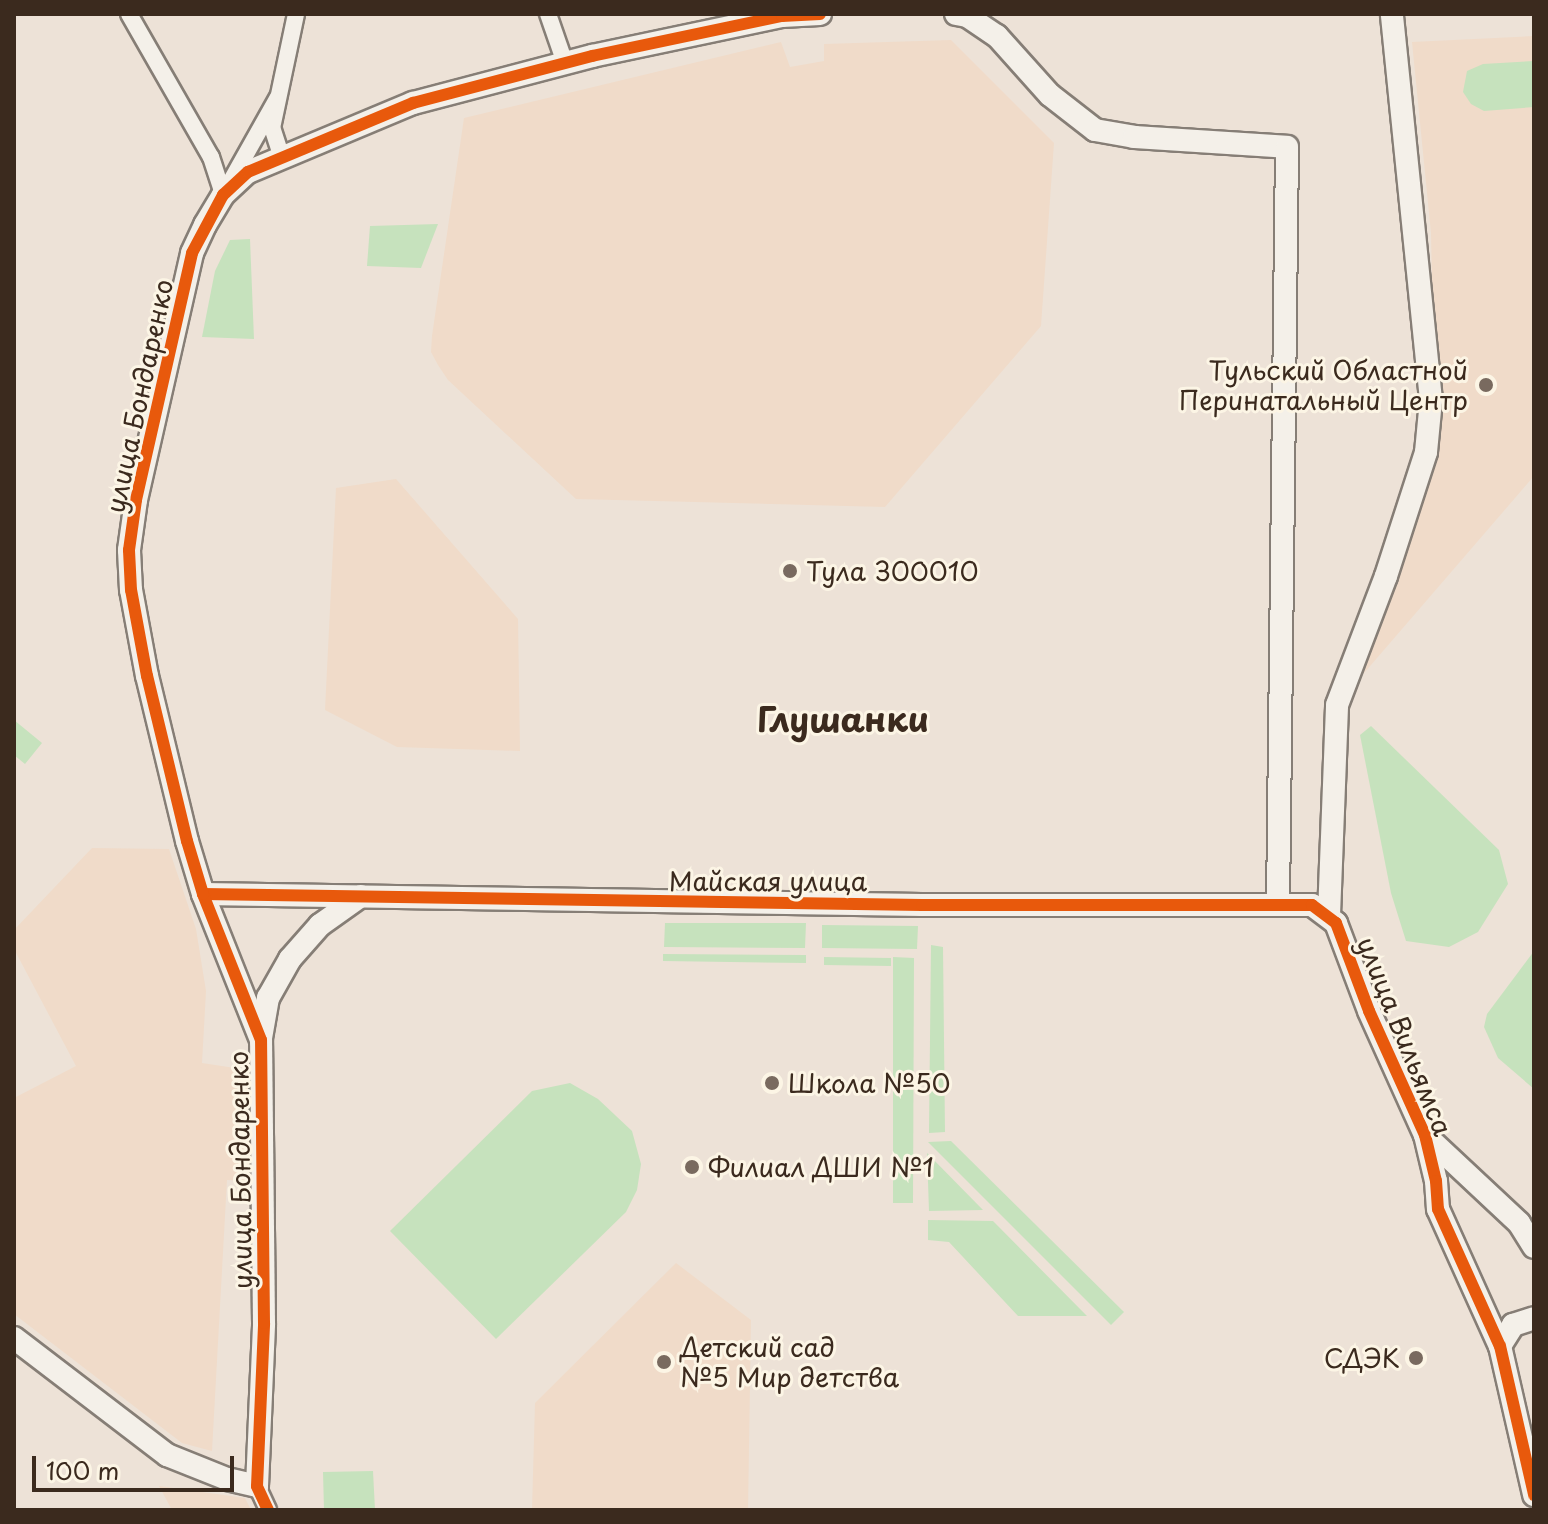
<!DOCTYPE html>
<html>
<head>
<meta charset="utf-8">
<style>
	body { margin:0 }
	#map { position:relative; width:1548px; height:1524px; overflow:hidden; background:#ede2d7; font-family:"Playpen Sans",sans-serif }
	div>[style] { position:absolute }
	.built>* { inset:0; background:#f0dbc9 }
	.green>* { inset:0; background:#c6e2bd }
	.roads { filter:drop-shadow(2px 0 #867e76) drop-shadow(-2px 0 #867e76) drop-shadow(0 2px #867e76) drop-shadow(0 -2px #867e76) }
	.street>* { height:16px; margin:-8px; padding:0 8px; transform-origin:8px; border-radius:8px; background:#f4f0e9 }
	.secondary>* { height:22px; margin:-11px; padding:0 11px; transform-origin:11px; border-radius:11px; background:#f4f0e9 }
	.cycleway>* { height:12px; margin:-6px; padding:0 6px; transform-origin:6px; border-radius:6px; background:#e8590c }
	.dots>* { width:22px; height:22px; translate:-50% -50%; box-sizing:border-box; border:4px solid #fcf5e5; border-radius:50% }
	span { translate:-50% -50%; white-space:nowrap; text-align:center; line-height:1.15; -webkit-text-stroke:6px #fcf5e5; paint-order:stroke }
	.poi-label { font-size:26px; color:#3b2a1e }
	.right { translate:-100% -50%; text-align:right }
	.left { translate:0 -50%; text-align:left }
	.street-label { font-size:26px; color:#3b2a1e }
	.district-label { font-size:34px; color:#3b2a1e; font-weight:700 }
	.frame { position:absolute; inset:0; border:16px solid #3b2a1e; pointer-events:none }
	.scale { position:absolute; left:32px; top:1456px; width:202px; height:36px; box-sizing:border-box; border:4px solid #3b2a1e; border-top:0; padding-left:10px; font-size:24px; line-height:28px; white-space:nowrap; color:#3b2a1e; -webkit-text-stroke:6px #fcf5e5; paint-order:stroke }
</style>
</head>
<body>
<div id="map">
	<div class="built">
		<div style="clip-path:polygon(1534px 36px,1534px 476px,1352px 687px,1399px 577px,1441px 436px,1433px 333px,1431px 233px,1412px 42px)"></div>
		<div style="clip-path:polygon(951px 40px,1054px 143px,1041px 326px,885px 507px,576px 499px,448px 380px,438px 365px,431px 352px,432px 336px,464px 118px,781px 42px,790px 67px,824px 61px,824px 44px)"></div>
		<div style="clip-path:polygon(396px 479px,518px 619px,520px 751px,397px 747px,325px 710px,336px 488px)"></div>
		<div style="clip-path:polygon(92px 848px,169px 849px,196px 929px,206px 991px,202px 1063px,248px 1070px,255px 1181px,227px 1180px,212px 1451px,182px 1443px,14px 1314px,14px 1098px,76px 1066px,14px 949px,14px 930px)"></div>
		<div style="clip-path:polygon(676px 1263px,751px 1320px,748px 1510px,532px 1510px,535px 1403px)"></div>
		<div style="clip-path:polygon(159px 1486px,245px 1498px,251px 1510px,172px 1510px)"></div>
	</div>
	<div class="green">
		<div style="clip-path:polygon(1534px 61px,1534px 107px,1484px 111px,1471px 104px,1463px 92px,1467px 71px,1483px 64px)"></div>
		<div style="clip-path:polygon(438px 224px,421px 268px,367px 266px,370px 226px)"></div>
		<div style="clip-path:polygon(250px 239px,254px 339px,202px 337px,215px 271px,230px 240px)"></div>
		<div style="clip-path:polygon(14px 720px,42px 743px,25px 764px,14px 755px)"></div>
		<div style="clip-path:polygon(1371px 726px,1499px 850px,1508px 884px,1478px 932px,1449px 947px,1406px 941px,1391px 893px,1360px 735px)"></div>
		<div style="clip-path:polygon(665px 923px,806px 923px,805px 948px,664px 947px)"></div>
		<div style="clip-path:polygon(822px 925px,918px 926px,917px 949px,822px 948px)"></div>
		<div style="clip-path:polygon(931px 945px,943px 947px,945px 1132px,929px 1133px)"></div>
		<div style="clip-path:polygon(1534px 951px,1534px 1089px,1498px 1058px,1484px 1027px,1487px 1014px)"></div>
		<div style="clip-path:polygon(663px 954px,806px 955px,806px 963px,663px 961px)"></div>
		<div style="clip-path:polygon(824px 957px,891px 958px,891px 966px,824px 965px)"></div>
		<div style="clip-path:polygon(893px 957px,914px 958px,913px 1203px,893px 1203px)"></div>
		<div style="clip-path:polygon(570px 1083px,598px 1099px,632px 1131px,641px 1164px,637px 1190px,626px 1212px,496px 1339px,390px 1231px,532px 1091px)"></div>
		<div style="clip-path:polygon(951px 1141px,1124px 1312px,1111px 1325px,928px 1142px)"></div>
		<div style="clip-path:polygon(927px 1153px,983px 1210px,929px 1211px)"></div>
		<div style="clip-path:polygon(928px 1220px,993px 1221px,1087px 1316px,1018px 1316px,949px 1242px,928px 1240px)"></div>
		<div style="clip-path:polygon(373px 1471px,375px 1510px,324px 1510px,323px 1472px)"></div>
	</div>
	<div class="roads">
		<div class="street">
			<div style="left:129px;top:14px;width:165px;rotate:60.2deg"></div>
			<div style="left:211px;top:157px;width:40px;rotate:72deg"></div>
			<div style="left:223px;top:195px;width:112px;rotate:-60.7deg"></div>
			<div style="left:548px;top:14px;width:52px;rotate:70.9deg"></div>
			<div style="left:282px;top:158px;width:32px;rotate:-108deg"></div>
			<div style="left:272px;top:128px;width:116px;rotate:-78.1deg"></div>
			<div style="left:257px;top:1486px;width:26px;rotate:65deg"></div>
		</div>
		<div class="secondary">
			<div style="left:956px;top:14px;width:11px;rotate:10deg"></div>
			<div style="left:967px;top:16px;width:36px;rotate:34deg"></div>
			<div style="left:997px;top:36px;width:79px;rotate:48.1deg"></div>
			<div style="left:1050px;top:95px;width:57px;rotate:37.9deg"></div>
			<div style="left:1095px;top:130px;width:40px;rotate:10deg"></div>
			<div style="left:1134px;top:137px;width:153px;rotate:3.7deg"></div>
			<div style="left:1287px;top:147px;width:756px;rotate:90.68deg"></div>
			<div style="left:203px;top:894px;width:719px;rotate:0.88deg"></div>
			<div style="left:922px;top:905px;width:390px"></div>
			<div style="left:1312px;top:905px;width:30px;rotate:37deg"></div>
			<div style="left:1336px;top:923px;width:94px;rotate:69.4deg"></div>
			<div style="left:1369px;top:1011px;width:136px;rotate:65.7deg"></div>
			<div style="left:1425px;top:1135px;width:47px;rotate:76.6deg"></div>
			<div style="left:1436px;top:1181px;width:28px;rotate:86deg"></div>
			<div style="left:1438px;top:1209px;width:150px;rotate:65.7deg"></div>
			<div style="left:1500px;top:1346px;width:153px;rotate:77.1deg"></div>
			<div style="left:1329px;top:915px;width:210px;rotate:-87.8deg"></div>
			<div style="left:1337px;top:705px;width:138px;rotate:-69.2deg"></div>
			<div style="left:1386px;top:576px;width:130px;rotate:-72.1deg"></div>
			<div style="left:1426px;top:452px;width:52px;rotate:-84.5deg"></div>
			<div style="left:1431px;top:400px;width:388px;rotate:-95.8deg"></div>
			<div style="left:261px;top:1038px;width:41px;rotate:-80.1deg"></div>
			<div style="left:268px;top:998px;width:45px;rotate:-60.6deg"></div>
			<div style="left:290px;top:959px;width:45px;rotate:-48.6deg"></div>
			<div style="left:320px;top:925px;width:50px;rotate:-35.3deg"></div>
			<div style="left:1425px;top:1135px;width:129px;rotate:43.1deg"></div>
			<div style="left:1519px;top:1223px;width:28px;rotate:58deg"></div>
			<div style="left:14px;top:1338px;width:193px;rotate:37.4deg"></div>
			<div style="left:167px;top:1455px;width:65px;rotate:21.8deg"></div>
			<div style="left:227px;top:1479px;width:31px;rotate:13deg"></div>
			<div style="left:257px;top:1486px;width:163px;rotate:-87.5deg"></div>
			<div style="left:264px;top:1323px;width:283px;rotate:-90.6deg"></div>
			<div style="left:261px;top:1040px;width:157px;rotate:-111.7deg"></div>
			<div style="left:203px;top:894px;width:55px;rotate:-106.8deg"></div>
			<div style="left:187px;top:841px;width:170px;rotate:-103.6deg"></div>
			<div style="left:147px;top:676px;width:87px;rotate:-100.5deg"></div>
			<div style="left:131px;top:590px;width:40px;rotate:-92.9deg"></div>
			<div style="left:129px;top:550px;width:50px;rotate:-82deg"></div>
			<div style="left:136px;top:500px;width:253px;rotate:-77.2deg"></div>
			<div style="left:192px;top:253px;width:31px;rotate:-65deg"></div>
			<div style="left:205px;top:225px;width:35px;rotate:-59deg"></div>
			<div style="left:223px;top:195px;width:34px;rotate:-43deg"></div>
			<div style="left:248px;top:172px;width:179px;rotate:-22.7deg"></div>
			<div style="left:413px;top:103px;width:185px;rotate:-14.7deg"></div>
			<div style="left:592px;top:56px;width:194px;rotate:-11.9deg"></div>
			<div style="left:782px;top:16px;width:38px;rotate:-3deg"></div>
			<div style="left:1500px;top:1346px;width:25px;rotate:-58deg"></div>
			<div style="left:1513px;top:1325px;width:22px;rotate:-18deg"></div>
		</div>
	</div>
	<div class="cycleway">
		<div style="left:203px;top:894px;width:719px;rotate:0.88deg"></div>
		<div style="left:922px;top:905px;width:390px"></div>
		<div style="left:1312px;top:905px;width:30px;rotate:37deg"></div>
		<div style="left:1336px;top:923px;width:94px;rotate:69.4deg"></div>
		<div style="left:1369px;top:1011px;width:136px;rotate:65.7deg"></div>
		<div style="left:1425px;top:1135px;width:47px;rotate:76.6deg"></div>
		<div style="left:1436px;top:1181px;width:28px;rotate:86deg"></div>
		<div style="left:1438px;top:1209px;width:150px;rotate:65.7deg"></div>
		<div style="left:1500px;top:1346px;width:153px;rotate:77.1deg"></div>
		<div style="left:268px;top:1510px;width:26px;rotate:-115deg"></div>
		<div style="left:257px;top:1486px;width:163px;rotate:-87.5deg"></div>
		<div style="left:264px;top:1323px;width:283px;rotate:-90.6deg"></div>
		<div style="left:261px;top:1040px;width:157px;rotate:-111.7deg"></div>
		<div style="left:203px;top:894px;width:55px;rotate:-106.8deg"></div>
		<div style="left:187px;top:841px;width:170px;rotate:-103.6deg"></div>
		<div style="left:147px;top:676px;width:87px;rotate:-100.5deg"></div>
		<div style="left:131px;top:590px;width:40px;rotate:-92.9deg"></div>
		<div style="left:129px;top:550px;width:50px;rotate:-82deg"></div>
		<div style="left:136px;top:500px;width:253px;rotate:-77.2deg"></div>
		<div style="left:192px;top:253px;width:66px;rotate:-61.9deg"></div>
		<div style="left:223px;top:195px;width:34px;rotate:-43deg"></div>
		<div style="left:248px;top:172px;width:179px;rotate:-22.7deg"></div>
		<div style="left:413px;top:103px;width:185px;rotate:-14.7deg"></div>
		<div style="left:592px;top:56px;width:194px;rotate:-11.9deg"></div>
		<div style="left:782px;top:16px;width:38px;rotate:-3deg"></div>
	</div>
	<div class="dots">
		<div style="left:1486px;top:385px;background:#796a5f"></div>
		<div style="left:790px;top:571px;background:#796a5f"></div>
		<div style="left:772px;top:1083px;background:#796a5f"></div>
		<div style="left:692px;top:1167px;background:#796a5f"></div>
		<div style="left:1416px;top:1358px;background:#796a5f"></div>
		<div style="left:664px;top:1362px;background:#796a5f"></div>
	</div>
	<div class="poi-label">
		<span class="right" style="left:1468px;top:385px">Тульский Областной<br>Перинатальный Центр</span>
		<span class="left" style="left:806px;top:571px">Тула 300010</span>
		<span class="left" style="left:788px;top:1083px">Школа №50</span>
		<span class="left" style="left:708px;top:1167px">Филиал ДШИ №1</span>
		<span class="left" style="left:680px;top:1362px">Детский сад<br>№5 Мир детства</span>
		<span class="right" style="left:1400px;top:1358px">СДЭК</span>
	</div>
	<div class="street-label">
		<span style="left:139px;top:396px;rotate:-78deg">улица Бондаренко</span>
		<span style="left:768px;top:881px">Майская улица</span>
		<span style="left:1405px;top:1036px;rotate:68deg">улица Вильямса</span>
		<span style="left:240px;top:1170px;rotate:-91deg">улица Бондаренко</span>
	</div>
	<div class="district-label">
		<span style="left:843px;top:719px">Глушанки</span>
	</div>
	<div class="frame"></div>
	<div class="scale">100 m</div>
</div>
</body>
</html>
